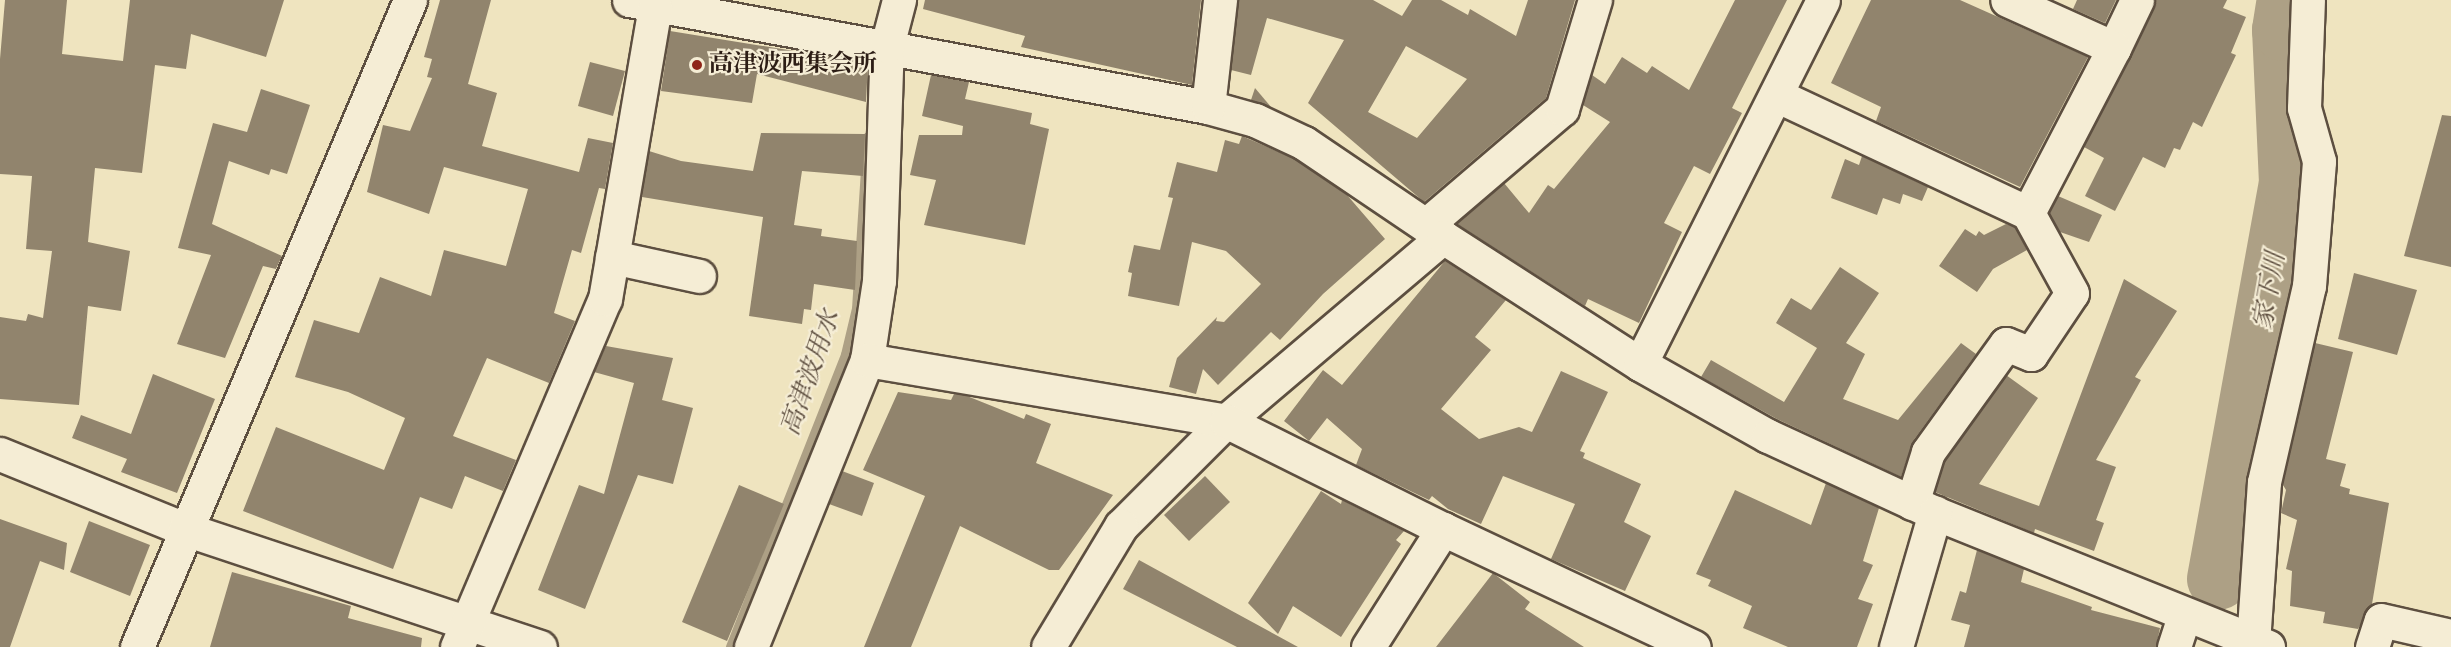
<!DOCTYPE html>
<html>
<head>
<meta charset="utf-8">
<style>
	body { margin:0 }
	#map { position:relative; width:2451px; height:647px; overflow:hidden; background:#efe4bf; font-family:"IM FELL English","Noto Serif JP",serif }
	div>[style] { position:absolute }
	.stream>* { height:10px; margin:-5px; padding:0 5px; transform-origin:5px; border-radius:5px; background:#ada085 }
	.river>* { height:62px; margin:-31px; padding:0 31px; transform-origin:31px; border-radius:31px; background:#ada085 }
	.building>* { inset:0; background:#91846d }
	.roads { filter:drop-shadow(2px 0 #5d4f40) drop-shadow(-2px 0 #5d4f40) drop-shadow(0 2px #5d4f40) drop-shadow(0 -2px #5d4f40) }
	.minor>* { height:33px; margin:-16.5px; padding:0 16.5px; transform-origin:16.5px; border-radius:16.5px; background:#f5edd5 }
	.dots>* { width:16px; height:16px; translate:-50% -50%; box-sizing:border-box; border:3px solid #f5edd5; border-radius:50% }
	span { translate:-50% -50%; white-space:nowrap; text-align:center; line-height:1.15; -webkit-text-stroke:4.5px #f5edd5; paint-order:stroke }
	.poi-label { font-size:24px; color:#2c1d15; font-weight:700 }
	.left { translate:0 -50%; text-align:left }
	.water-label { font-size:26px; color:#605142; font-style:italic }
</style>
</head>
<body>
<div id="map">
	<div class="stream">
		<div style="left:731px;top:647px;width:314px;rotate:-68.5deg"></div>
		<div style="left:846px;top:355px;width:47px;rotate:-76.6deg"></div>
		<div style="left:857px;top:309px;width:172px;rotate:-86.3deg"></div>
	</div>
	<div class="river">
		<div style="left:2218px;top:579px;width:402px;rotate:-79.7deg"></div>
		<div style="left:2290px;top:183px;width:153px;rotate:-92.6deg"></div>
		<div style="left:2283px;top:30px;width:30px;rotate:-81deg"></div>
	</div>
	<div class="building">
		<div style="clip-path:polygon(5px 0,67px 0,62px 54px,123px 61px,130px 0,284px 0,266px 57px,191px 34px,186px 69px,155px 65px,142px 173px,95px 168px,88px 242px,130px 251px,121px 311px,88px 306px,79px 405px,0 399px,0 317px,26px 321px,28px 314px,43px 318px,52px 251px,26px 249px,32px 176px,0 174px,0 59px)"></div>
		<div style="clip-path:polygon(440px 0,491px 0,468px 84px,497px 93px,482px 146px,579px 172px,588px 138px,613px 143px,605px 189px,599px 188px,581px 253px,572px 250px,554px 313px,575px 321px,549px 383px,487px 358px,453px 436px,516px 460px,503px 491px,465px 476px,452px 509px,420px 497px,393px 569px,243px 511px,276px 427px,384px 470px,405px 418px,348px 392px,295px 377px,314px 320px,359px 333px,380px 277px,431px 296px,444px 250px,506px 266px,528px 189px,444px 167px,429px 214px,367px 192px,383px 125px,410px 131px,432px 78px,427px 77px,432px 59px,424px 57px)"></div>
		<div style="clip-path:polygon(925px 0,1201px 0,1192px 85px,1021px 47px,1025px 36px,923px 9px)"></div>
		<div style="clip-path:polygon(evenodd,1238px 0,1373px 0,1402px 16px,1412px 0,1441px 0,1468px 15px,1470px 9px,1516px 36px,1528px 0,1575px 0,1546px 98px,1424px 202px,1308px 103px,1344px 40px,1267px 18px,1251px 75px,1231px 70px,1238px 0,1406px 46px,1467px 79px,1417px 138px,1368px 112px,1406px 46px)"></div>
		<div style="clip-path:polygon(1735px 0,1787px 0,1732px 108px,1742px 113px,1710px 174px,1694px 166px,1664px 223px,1682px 232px,1639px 323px,1588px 299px,1585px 306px,1457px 224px,1504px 183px,1529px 213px,1548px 185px,1554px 189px,1610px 122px,1583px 105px,1592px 75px,1605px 84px,1622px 57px,1647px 73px,1652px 66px,1689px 90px)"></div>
		<div style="clip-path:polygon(1871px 0,1960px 0,2088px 57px,2020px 187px,1876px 121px,1881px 107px,1831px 83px)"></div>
		<div style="clip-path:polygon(2077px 0,2116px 0,2105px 23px,2073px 9px)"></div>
		<div style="clip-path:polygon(2156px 0,2227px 0,2223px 8px,2246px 17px,2231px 53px,2236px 55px,2202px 127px,2193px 122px,2180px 150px,2174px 148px,2165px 168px,2143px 157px,2115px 211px,2085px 196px,2104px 158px,2084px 147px)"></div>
		<div style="clip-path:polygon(670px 31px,868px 63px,866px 102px,757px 74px,752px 103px,661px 91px)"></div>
		<div style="clip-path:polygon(590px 62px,625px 71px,613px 116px,578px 106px)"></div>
		<div style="clip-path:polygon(931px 75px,969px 82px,965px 99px,1032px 113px,1030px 124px,1049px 129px,1025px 245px,924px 225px,936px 180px,910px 175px,919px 135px,962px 135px,963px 126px,922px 116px)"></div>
		<div style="clip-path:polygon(1255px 88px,1271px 107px,1251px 100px)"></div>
		<div style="clip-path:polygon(261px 89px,310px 105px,287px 174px,271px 169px,269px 175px,229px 161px,212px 224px,282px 256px,276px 269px,263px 266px,225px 358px,177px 344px,211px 255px,178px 248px,213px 123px,247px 132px)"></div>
		<div style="clip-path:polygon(2442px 115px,2451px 116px,2451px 267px,2404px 256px)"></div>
		<div style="clip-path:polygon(761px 133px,865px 134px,863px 176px,802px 171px,794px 225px,822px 229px,821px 236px,857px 241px,855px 290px,814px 284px,811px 310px,804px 309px,802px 324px,749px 316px,763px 217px,642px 197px,649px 151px,681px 161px,753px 171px)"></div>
		<div style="clip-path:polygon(1242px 136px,1295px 159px,1347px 195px,1385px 239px,1323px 294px,1280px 340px,1271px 332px,1218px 385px,1203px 369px,1196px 394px,1169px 387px,1177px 358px,1217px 317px,1216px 321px,1224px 322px,1261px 284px,1226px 251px,1192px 242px,1179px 306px,1128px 296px,1132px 273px,1128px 272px,1134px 245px,1160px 250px,1173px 198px,1168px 197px,1177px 162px,1217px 172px,1225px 140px,1239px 144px)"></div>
		<div style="clip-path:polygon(1862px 156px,1928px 187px,1922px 201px,1903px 194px,1900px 204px,1883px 198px,1877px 215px,1831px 198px,1845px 159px,1859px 165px)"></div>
		<div style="clip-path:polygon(2058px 196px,2102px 215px,2089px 242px,2060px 232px,2049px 213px)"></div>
		<div style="clip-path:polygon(2006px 224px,2015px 227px,2027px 250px,1993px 269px,1977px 292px,1939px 266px,1965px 229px,1976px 236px,1979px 231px,1984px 235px)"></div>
		<div style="clip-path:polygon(1445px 261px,1506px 300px,1475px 337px,1491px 350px,1441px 409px,1479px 439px,1519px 427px,1532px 432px,1561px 371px,1608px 392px,1580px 451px,1585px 453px,1583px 458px,1641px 484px,1624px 522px,1651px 536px,1625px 591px,1551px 559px,1575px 504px,1503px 476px,1481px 524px,1448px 509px,1432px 496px,1429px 500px,1356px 465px,1362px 449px,1327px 418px,1309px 441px,1284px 421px,1323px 370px,1342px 385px)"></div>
		<div style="clip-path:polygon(1840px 267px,1879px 293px,1846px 343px,1865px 354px,1843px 399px,1898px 420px,1961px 343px,1976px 354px,1913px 441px,1901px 477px,1777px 419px,1701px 377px,1711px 360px,1784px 402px,1817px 348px,1776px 323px,1791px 298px,1811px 310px)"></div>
		<div style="clip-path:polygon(2354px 273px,2417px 290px,2397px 355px,2338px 339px)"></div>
		<div style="clip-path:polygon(2124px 279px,2177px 311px,2135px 377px,2141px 380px,2096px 460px,2116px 467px,2096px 520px,2104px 523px,2094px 551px,2035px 529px,2034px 533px,1935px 492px,1945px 461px,2006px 375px,2038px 398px,1979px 484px,2039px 506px)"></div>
		<div style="clip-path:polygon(2315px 343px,2353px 352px,2326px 459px,2346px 464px,2340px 486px,2350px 489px,2349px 494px,2389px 503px,2372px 604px,2358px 629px,2323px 623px,2325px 612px,2290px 606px,2292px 571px,2286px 569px,2297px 520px,2281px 513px,2286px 490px,2283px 485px)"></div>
		<div style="clip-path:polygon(606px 346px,673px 358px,662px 400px,693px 408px,673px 484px,638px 475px,585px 609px,538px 590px,579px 485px,604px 494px,634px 383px,594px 372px)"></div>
		<div style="clip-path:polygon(153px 374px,215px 399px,177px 493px,121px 472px,127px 459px,72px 438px,81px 415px,131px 434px)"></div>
		<div style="clip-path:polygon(898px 392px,951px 400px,954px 394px,967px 396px,1024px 419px,1026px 414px,1051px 424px,1036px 463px,1113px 495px,1059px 570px,1049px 570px,960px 526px,911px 647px,864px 647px,925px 496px,863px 470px)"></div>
		<div style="clip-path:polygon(842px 471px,874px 483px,862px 516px,829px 504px)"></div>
		<div style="clip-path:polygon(1205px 476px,1230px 502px,1189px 541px,1164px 515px)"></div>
		<div style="clip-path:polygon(1826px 483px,1879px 508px,1863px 561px,1873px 565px,1858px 599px,1873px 604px,1857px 647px,1788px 647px,1743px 628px,1752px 606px,1708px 586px,1711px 580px,1696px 574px,1735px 490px,1811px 525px)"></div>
		<div style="clip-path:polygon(739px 485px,784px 504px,727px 641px,682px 622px)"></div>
		<div style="clip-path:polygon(1321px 491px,1341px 504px,1342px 500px,1404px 531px,1396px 540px,1401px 544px,1341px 637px,1293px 606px,1278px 634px,1248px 603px)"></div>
		<div style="clip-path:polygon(0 519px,67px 543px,64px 570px,40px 561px,10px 647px,0 647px)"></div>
		<div style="clip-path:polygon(89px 521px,150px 545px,130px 596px,70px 572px)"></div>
		<div style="clip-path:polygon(1977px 550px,2024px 569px,2021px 582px,2092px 607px,2091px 610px,2160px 628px,2156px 647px,1964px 647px,1970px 625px,1951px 620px,1960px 591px,1966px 593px)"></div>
		<div style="clip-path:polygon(1139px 560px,1232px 611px,1298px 647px,1237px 647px,1123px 589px)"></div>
		<div style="clip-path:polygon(232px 572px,351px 606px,348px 618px,422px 638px,421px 647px,210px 647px)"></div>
		<div style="clip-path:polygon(1493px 573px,1530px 602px,1525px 609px,1584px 647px,1436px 647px)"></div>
	</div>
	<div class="roads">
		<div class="minor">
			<div style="left:629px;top:0;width:589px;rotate:10.47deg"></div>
			<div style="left:1208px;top:107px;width:49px;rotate:15.5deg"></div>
			<div style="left:1255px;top:120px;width:54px;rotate:25.1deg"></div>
			<div style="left:1304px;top:143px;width:168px;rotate:34.1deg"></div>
			<div style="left:1443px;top:237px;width:285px;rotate:139.7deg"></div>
			<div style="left:1226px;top:421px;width:148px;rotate:135deg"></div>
			<div style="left:1121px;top:526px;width:141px;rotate:121.1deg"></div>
			<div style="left:2114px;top:48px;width:53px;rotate:-64.4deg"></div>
			<div style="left:1776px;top:95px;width:278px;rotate:25.1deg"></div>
			<div style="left:2028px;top:213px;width:186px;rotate:-62.5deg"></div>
			<div style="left:2114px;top:48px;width:117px;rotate:-155.8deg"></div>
			<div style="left:1208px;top:107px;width:108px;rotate:-83.6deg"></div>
			<div style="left:1426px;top:225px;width:179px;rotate:-40.5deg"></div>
			<div style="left:1562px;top:109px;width:114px;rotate:-73.2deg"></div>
			<div style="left:1443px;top:237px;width:234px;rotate:32.8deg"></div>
			<div style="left:1640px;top:364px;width:147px;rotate:29.4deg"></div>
			<div style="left:1768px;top:436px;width:184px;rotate:24.8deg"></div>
			<div style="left:1935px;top:513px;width:359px;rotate:21.9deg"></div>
			<div style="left:612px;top:257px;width:89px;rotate:12.3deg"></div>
			<div style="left:867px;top:360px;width:80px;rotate:-81.4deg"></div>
			<div style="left:879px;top:281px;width:235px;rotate:-88.1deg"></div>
			<div style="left:887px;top:46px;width:48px;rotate:-75.4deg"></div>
			<div style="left:1640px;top:364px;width:407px;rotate:-63.3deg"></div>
			<div style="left:0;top:454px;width:200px;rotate:22.1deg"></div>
			<div style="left:185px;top:529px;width:374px;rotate:18.4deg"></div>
			<div style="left:1912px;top:503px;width:53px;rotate:-72.6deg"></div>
			<div style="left:1928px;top:452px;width:133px;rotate:-54.2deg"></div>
			<div style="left:2006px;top:344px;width:27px;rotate:22deg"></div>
			<div style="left:2031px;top:354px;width:73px;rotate:-56.1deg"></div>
			<div style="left:2072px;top:293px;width:91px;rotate:-118.8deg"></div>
			<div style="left:2253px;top:643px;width:161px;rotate:-86.1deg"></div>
			<div style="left:2264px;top:482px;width:201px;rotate:-77.1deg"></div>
			<div style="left:2309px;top:286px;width:125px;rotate:-85.4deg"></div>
			<div style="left:2319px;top:161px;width:55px;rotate:-105.8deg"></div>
			<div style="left:2304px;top:108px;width:108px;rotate:-87.9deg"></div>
			<div style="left:137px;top:647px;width:702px;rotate:-67.12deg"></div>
			<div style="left:457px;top:647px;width:378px;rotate:-67deg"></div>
			<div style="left:605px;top:299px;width:297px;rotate:-80.3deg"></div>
			<div style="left:751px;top:647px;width:310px;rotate:-68deg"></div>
			<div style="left:867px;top:360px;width:364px;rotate:9.6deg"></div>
			<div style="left:1226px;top:421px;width:242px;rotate:26.5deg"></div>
			<div style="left:1443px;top:529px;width:277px;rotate:25.2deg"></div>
			<div style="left:1368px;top:647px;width:140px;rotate:-57.6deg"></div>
			<div style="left:1896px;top:647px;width:140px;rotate:-73.8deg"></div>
			<div style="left:2174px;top:647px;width:32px;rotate:-72deg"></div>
			<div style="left:2372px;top:647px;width:28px;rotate:-72deg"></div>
			<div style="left:2381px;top:620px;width:72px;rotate:12.9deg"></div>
		</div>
	</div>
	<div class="dots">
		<div style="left:697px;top:65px;background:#8f2418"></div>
	</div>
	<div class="poi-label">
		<span class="left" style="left:709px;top:65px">高津波西集会所</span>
	</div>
	<div class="water-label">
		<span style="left:2270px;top:291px;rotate:-80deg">家下川</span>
		<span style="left:811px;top:373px;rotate:-71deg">高津波用水</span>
	</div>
</div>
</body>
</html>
